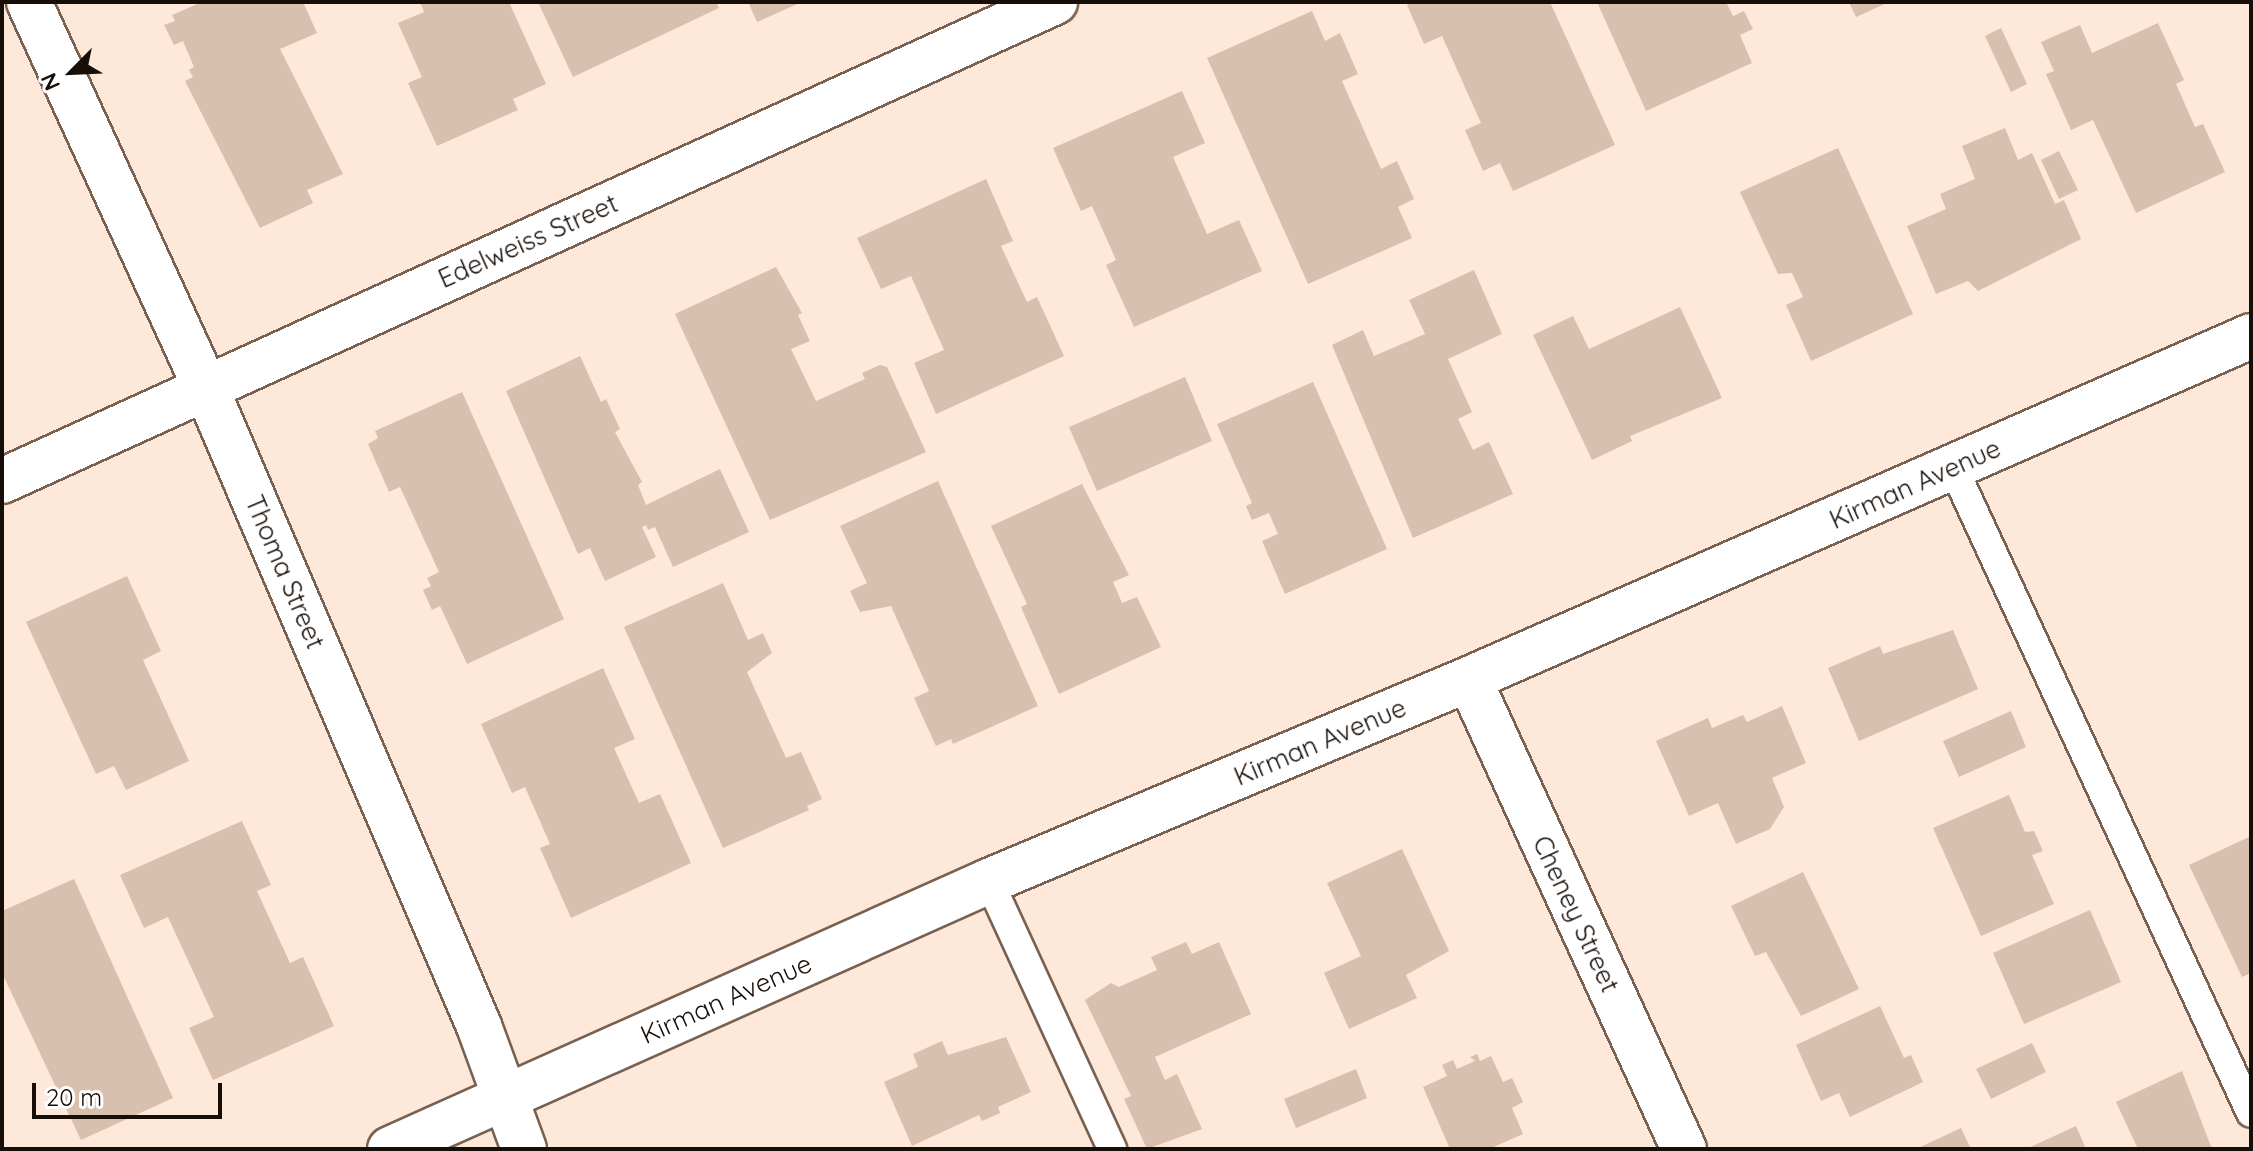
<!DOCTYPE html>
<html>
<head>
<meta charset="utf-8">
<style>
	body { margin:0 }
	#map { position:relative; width:2253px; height:1151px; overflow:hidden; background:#fee8da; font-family:Quicksand,sans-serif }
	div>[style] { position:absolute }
	.building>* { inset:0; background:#d9bfad }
	.roads { filter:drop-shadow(2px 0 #786151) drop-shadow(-2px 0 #786151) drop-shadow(0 2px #786151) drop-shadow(0 -2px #786151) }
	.service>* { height:28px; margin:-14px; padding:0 14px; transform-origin:14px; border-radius:14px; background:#fff }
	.minor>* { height:44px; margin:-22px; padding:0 22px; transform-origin:22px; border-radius:22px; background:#fff }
	.tertiary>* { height:44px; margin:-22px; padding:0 22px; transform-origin:22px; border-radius:22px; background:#fff }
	span { translate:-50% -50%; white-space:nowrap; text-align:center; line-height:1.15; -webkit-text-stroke:7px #fff; paint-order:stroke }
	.street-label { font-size:26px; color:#170e08 }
	.frame { position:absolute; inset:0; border:4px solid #170e08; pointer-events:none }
	.north { position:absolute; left:32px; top:32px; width:80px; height:80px; -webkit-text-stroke:6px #fff; paint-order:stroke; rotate:246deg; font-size:22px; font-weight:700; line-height:32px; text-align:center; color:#170e08 }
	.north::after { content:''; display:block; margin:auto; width:28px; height:36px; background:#170e08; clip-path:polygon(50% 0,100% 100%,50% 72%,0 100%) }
	.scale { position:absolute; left:32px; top:1083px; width:190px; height:36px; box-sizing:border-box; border:4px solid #170e08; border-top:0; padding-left:10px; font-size:24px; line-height:28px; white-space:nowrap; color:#170e08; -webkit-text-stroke:6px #fff; paint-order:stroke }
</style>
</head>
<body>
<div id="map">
	<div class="building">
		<div style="clip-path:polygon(202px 2px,303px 2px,317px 33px,280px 49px,343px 174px,307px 190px,313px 203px,260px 228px,185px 81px,193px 77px,189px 70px,194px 67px,183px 41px,174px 45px,164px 25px,175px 21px,172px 15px)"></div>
		<div style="clip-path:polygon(420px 2px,509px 2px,546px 84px,513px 99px,518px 110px,437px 146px,408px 83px,422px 77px,398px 23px,424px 12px)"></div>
		<div style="clip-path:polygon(538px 2px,716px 2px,719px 8px,573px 77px)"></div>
		<div style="clip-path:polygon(748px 2px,802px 2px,757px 22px)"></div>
		<div style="clip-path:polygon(1414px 2px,1550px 2px,1615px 145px,1513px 191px,1500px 163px,1483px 171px,1465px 130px,1481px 123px,1442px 36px,1424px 44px,1407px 5px)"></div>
		<div style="clip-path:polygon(1597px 2px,1726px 2px,1733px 16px,1744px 11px,1753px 29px,1740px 35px,1752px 63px,1646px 111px)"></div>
		<div style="clip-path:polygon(1849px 2px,1889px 2px,1856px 17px)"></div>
		<div style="clip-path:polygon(1312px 11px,1325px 41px,1340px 33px,1358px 74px,1342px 81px,1381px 169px,1397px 161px,1414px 199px,1398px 207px,1412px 238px,1308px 284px,1207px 58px)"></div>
		<div style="clip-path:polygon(2158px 23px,2184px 80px,2176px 84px,2195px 127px,2203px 124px,2225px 172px,2136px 213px,2093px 120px,2071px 130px,2046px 74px,2054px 71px,2041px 42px,2080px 25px,2092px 53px)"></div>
		<div style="clip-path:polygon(2001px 28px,2027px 84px,2011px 92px,1985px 36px)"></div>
		<div style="clip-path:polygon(1182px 91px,1205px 143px,1173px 157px,1207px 234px,1239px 220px,1262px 271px,1134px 327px,1106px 265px,1116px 260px,1092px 206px,1081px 211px,1053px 148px)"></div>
		<div style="clip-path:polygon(2005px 128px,2018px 160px,2032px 153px,2055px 204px,2064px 200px,2081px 239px,1978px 291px,1968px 281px,1936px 294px,1907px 226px,1946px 209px,1940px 194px,1975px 179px,1962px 146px)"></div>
		<div style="clip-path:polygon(1838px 148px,1913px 314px,1811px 361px,1786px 305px,1803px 297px,1792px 273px,1778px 274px,1740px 192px)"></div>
		<div style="clip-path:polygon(2059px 151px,2078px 190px,2059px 199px,2041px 160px)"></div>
		<div style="clip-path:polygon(986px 179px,1013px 241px,1001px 246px,1027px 302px,1037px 297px,1064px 356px,936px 414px,914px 363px,944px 350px,911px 276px,881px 289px,857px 238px)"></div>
		<div style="clip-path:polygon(776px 267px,802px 313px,798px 315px,810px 341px,791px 349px,816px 401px,865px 379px,862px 373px,880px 365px,887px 367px,926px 452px,770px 520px,675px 314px)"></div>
		<div style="clip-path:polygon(1474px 270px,1502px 334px,1448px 359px,1472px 412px,1458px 419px,1473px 450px,1489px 442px,1513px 494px,1413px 538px,1332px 345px,1363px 330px,1374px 356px,1425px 334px,1409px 300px)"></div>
		<div style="clip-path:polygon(1680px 307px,1722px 398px,1630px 436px,1632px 441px,1592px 460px,1533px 335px,1573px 316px,1589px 349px)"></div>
		<div style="clip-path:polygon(580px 356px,601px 402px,606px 399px,620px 429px,615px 432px,642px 482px,638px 485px,646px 505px,720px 469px,749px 532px,673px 567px,655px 527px,648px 530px,646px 525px,642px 527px,656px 557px,605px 581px,590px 548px,578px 554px,506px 391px)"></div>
		<div style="clip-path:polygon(1185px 377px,1212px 441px,1097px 491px,1069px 427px)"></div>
		<div style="clip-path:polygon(1313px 382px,1387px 549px,1285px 594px,1262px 541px,1278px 534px,1269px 513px,1252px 520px,1246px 506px,1252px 503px,1217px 424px)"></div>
		<div style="clip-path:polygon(462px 392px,564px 619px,467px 664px,440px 606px,432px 610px,423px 590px,431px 586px,427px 578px,439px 572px,400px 487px,389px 492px,368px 444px,378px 438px,375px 431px)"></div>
		<div style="clip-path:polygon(938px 481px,1038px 706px,953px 744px,951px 739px,936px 746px,914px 698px,929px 691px,891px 606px,860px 612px,850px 591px,867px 583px,840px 526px)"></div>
		<div style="clip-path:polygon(1082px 484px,1129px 575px,1113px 582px,1122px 603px,1137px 597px,1161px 647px,1059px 694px,1021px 607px,1027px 604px,991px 526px)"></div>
		<div style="clip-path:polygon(127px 576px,161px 651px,143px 660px,189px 761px,126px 790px,114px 766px,96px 774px,26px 622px)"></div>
		<div style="clip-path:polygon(723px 583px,748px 640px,763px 633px,772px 653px,747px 672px,786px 758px,801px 752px,822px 799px,807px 806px,809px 810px,723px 848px,624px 627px)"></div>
		<div style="clip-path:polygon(1953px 630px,1978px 689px,1859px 741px,1828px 668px,1880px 646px,1883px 654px)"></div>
		<div style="clip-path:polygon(603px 668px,635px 739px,614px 748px,639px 803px,660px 794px,691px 863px,571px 918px,540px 848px,550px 844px,525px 787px,512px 793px,481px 724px)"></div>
		<div style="clip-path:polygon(1782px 706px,1806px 763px,1772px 778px,1784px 807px,1770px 829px,1736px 844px,1718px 803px,1689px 816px,1656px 741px,1708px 718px,1712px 728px,1743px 715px,1747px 722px)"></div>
		<div style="clip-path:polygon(2011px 711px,2026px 747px,1959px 777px,1943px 741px)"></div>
		<div style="clip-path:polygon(2009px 795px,2025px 832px,2034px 831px,2043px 851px,2032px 855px,2054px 904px,1981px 936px,1933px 828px)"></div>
		<div style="clip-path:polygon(242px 821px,271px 885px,257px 891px,273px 926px,290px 963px,303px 957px,334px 1026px,213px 1080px,189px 1028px,214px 1017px,168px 917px,144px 928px,120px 875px)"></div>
		<div style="clip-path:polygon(2251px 836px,2251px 973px,2242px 977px,2189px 865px)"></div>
		<div style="clip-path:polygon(1402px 849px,1449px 951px,1406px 975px,1417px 998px,1349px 1029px,1324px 973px,1361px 956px,1327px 883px)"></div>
		<div style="clip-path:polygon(1803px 872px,1859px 989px,1801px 1016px,1766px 952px,1755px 956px,1731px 906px)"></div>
		<div style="clip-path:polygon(74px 879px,173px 1098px,81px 1140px,2px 973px,2px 911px)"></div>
		<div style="clip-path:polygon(2090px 910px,2121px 982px,2024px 1024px,1993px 953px)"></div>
		<div style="clip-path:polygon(1186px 942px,1192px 954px,1219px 942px,1251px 1014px,1155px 1057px,1165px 1080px,1177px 1074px,1202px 1129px,1147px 1149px,1124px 1099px,1131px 1096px,1085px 1000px,1111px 983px,1119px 987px,1157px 970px,1151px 957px)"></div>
		<div style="clip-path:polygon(1880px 1006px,1904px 1058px,1911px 1055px,1923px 1082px,1850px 1117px,1839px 1093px,1821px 1101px,1796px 1045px)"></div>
		<div style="clip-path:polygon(1006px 1037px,1031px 1092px,998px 1107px,1000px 1113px,982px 1121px,979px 1115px,912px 1146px,884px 1082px,918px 1067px,913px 1054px,942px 1041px,948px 1055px)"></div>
		<div style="clip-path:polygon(2032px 1043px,2046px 1072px,1991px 1099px,1976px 1069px)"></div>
		<div style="clip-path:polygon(1477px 1054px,1480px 1061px,1491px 1056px,1503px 1082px,1512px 1078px,1523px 1102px,1512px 1108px,1523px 1134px,1489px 1149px,1450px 1149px,1423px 1087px,1447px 1076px,1442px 1065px,1453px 1060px,1457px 1069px,1475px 1061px,1470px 1057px)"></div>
		<div style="clip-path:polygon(1356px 1069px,1367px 1098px,1296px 1128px,1284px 1099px)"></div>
		<div style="clip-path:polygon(2182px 1071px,2212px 1149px,2138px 1149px,2116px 1102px)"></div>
		<div style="clip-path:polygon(2076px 1126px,2086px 1149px,2026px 1149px)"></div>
		<div style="clip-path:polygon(1961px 1128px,1971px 1149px,1916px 1149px)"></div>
	</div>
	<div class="roads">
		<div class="service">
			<div style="left:1953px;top:467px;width:711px;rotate:65.24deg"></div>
			<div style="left:989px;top:881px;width:295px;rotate:65.3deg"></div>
		</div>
		<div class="minor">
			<div style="left:29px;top:2px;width:425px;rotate:65.4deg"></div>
			<div style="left:206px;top:388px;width:694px;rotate:66.83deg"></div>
			<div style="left:479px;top:1026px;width:131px;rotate:69.9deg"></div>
			<div style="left:2px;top:481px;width:1157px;rotate:-24.46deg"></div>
			<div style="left:1469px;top:679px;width:517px;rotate:65.42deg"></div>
		</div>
		<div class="tertiary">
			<div style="left:390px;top:1149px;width:656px;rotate:-24.1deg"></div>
			<div style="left:989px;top:881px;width:521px;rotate:-22.82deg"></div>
			<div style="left:1469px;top:679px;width:854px;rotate:-23.68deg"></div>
		</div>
	</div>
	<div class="street-label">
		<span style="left:528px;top:241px;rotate:-24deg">Edelweiss Street</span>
		<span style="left:1915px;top:484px;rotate:-24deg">Kirman Avenue</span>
		<span style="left:285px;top:572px;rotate:67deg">Thoma Street</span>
		<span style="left:1320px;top:742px;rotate:-23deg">Kirman Avenue</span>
		<span style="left:1576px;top:914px;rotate:65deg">Cheney Street</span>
		<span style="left:726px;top:999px;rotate:-24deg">Kirman Avenue</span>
	</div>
	<div class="frame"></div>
	<div class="north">N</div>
	<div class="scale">20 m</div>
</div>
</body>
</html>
